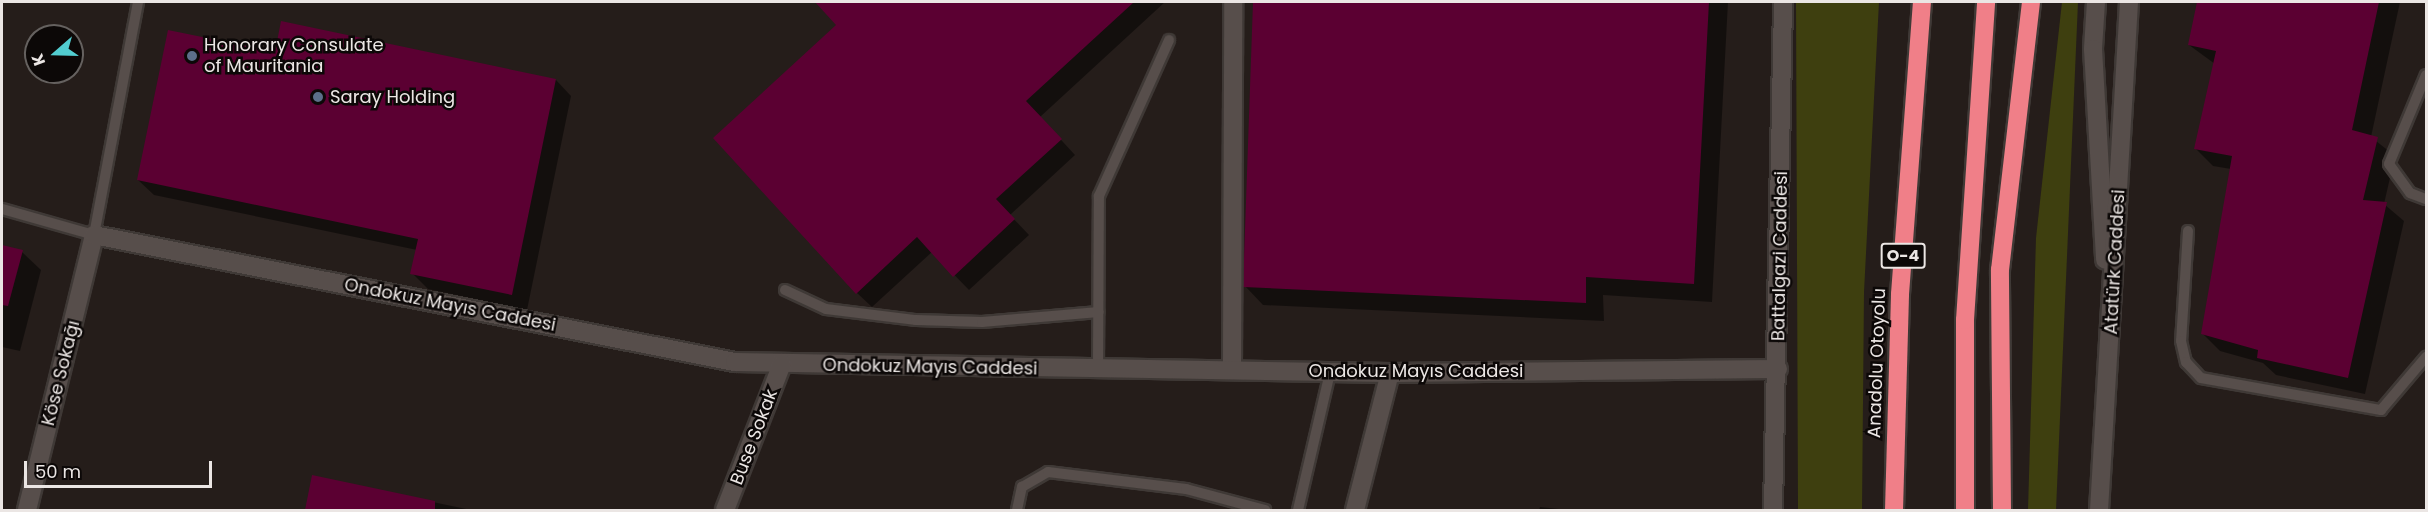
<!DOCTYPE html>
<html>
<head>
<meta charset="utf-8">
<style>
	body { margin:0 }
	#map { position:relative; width:2428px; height:512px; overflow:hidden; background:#251d1a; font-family:Poppins,sans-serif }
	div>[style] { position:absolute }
	.green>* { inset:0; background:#3e3f0f }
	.shadow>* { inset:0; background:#0007 }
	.building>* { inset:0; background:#5b0032 }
	.roads { filter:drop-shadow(2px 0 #3f3936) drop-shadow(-2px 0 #3f3936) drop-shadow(0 2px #3f3936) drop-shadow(0 -2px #3f3936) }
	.service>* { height:10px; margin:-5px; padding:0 5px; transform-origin:5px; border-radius:5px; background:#574e4b }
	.minor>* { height:18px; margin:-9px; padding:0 9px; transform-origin:9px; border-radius:9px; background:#574e4b }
	.secondary>* { height:18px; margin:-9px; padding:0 9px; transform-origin:9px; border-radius:9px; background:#574e4b }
	.motorway>* { height:18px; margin:-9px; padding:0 9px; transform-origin:9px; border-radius:9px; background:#f07f88 }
	.dots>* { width:16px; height:16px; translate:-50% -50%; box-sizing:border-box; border:3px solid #0c0807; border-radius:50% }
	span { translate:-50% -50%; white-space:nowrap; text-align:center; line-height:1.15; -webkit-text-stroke:5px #0c0807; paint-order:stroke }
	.shield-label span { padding:2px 4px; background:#0c0807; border:2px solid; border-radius:4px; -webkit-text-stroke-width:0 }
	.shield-label { font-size:16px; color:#ebe6e4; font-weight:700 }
	.poi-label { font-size:18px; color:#ebe6e4 }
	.left { translate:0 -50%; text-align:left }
	.street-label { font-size:18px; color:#ebe6e4 }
	.frame { position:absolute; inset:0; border:3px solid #ebe6e4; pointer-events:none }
	.north { position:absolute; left:24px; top:24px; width:60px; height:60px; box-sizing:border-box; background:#0c0807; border:2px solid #65615f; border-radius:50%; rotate:250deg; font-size:16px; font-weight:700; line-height:24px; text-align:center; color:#ebe6e4 }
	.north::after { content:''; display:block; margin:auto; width:21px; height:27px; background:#52cdd0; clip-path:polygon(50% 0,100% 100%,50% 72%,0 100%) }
	.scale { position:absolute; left:24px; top:461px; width:188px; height:27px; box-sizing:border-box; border:3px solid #ebe6e4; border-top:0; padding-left:8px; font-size:18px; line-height:21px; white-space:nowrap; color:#ebe6e4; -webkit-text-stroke:4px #0c0807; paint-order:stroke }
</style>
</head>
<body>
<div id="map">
	<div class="green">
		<div style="clip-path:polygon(1796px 2px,1879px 2px,1864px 292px,1862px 510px,1798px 510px)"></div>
		<div style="clip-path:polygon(2062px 2px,2078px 2px,2056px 510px,2028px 510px,2036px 238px)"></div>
	</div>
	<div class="shadow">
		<div style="clip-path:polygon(817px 2px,1165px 2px,1040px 117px,1075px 155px,1010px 215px,1029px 235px,969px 290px,932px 252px,872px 307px,857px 293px,838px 25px)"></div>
		<div style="clip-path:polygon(1256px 2px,1728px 2px,1712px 302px,1603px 295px,1604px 321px,1263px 305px,1245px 286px)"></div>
		<div style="clip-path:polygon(2198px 2px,2400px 2px,2371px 137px,2395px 156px,2384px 204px,2404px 221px,2365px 394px,2276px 375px,2263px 363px,2220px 351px,2202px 333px,2231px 169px,2213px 166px,2196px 149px,2215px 64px,2189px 45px)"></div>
		<div style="clip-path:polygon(276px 54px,556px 80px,571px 96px,527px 310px,428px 289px,412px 273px,417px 250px,154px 195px,138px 180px)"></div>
		<div style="clip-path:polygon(2px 246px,22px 252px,41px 270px,20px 351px,2px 347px)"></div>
		<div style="clip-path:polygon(313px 477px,471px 510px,306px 510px)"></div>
		<div style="clip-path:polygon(1540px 507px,1568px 510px,1539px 510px)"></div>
	</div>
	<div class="building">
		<div style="clip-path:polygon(815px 2px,1134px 2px,1026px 101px,1062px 139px,996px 199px,1015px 219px,953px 277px,917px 237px,856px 294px,713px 138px,836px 25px)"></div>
		<div style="clip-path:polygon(1253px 2px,1709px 2px,1694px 284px,1586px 277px,1586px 303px,1243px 287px)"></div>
		<div style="clip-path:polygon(2197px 2px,2379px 2px,2352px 130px,2378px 137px,2363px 200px,2387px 202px,2348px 378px,2257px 358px,2258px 350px,2201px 334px,2232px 156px,2194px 149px,2216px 51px,2188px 45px)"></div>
		<div style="clip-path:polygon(281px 21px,556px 79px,512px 295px,410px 274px,418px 239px,137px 180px,168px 30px,275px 52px)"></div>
		<div style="clip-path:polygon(2px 245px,23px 250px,8px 306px,2px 305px)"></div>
		<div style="clip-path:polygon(312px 475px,435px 501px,435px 510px,305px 510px)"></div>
	</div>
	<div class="roads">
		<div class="service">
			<div style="left:2426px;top:75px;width:96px;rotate:112.6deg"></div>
			<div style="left:2389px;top:164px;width:36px;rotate:54deg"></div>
			<div style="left:2410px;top:193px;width:17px;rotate:21deg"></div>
			<div style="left:2px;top:209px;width:96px;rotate:15.8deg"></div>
			<div style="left:94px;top:235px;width:237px;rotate:-79.3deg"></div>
			<div style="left:2188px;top:231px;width:110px;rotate:93.6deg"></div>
			<div style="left:2181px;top:341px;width:22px;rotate:77deg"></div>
			<div style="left:2186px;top:362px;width:22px;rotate:47deg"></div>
			<div style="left:2201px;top:378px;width:183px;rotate:10.1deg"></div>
			<div style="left:2381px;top:410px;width:70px;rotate:-49.7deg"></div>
			<div style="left:785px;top:290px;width:45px;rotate:24.9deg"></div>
			<div style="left:826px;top:309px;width:91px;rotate:7deg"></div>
			<div style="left:916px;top:320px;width:66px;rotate:1.7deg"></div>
			<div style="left:982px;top:322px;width:117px;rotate:-4.9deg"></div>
			<div style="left:1098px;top:369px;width:173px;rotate:-89.7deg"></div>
			<div style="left:1099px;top:196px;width:171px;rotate:-65.8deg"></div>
			<div style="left:1017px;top:510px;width:24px;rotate:-78deg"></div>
			<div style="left:1022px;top:487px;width:30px;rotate:-30deg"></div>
			<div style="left:1048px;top:472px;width:139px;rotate:7deg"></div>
			<div style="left:1186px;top:489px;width:82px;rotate:14.9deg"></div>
			<div style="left:1298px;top:510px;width:142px;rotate:-76.9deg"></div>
		</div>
		<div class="minor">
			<div style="left:1232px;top:370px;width:368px;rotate:-89.8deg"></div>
			<div style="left:27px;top:510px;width:283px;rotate:-76.3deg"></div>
			<div style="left:94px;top:235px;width:653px;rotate:11.21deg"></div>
			<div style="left:735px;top:362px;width:655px;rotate:0.96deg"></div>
			<div style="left:1390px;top:373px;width:388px;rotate:-0.6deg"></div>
			<div style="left:725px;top:510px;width:157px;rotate:-68.7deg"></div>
			<div style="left:1355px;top:510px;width:141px;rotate:-75.7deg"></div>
		</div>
		<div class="secondary">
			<div style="left:2096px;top:2px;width:47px;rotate:93.7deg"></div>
			<div style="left:2093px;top:49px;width:211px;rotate:86.7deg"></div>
			<div style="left:1773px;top:510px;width:508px;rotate:-88.87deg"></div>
			<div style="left:2099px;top:510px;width:509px;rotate:-86.62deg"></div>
		</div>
		<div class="motorway">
			<div style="left:1894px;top:510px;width:216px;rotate:-88.4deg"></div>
			<div style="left:1900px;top:294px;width:293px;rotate:-85.7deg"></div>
			<div style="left:1965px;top:510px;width:190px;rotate:-90deg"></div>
			<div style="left:1965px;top:320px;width:319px;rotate:-86.2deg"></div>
			<div style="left:2002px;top:510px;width:240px;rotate:-90.5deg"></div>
			<div style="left:2000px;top:270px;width:270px;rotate:-83.4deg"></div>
		</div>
	</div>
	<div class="dots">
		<div style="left:192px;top:56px;background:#5c6f8a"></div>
		<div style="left:318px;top:97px;background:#5c6f8a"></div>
	</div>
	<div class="shield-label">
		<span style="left:1903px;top:256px">O-4</span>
	</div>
	<div class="poi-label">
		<span class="left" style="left:204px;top:56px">Honorary Consulate<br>of Mauritania</span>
		<span class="left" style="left:330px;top:97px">Saray Holding</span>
	</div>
	<div class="street-label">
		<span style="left:1780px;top:256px;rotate:-89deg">Battalgazi Caddesi</span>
		<span style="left:2115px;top:262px;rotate:-87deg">Atatürk Caddesi</span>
		<span style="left:450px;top:305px;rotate:11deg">Ondokuz Mayıs Caddesi</span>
		<span style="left:1877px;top:363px;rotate:-88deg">Anadolu Otoyolu</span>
		<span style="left:930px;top:367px;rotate:1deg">Ondokuz Mayıs Caddesi</span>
		<span style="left:1416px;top:371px">Ondokuz Mayıs Caddesi</span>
		<span style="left:61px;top:373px;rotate:-76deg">Köse Sokağı</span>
		<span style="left:754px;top:437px;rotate:-69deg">Buse Sokak</span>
	</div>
	<div class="frame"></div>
	<div class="north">K</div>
	<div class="scale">50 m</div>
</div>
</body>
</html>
